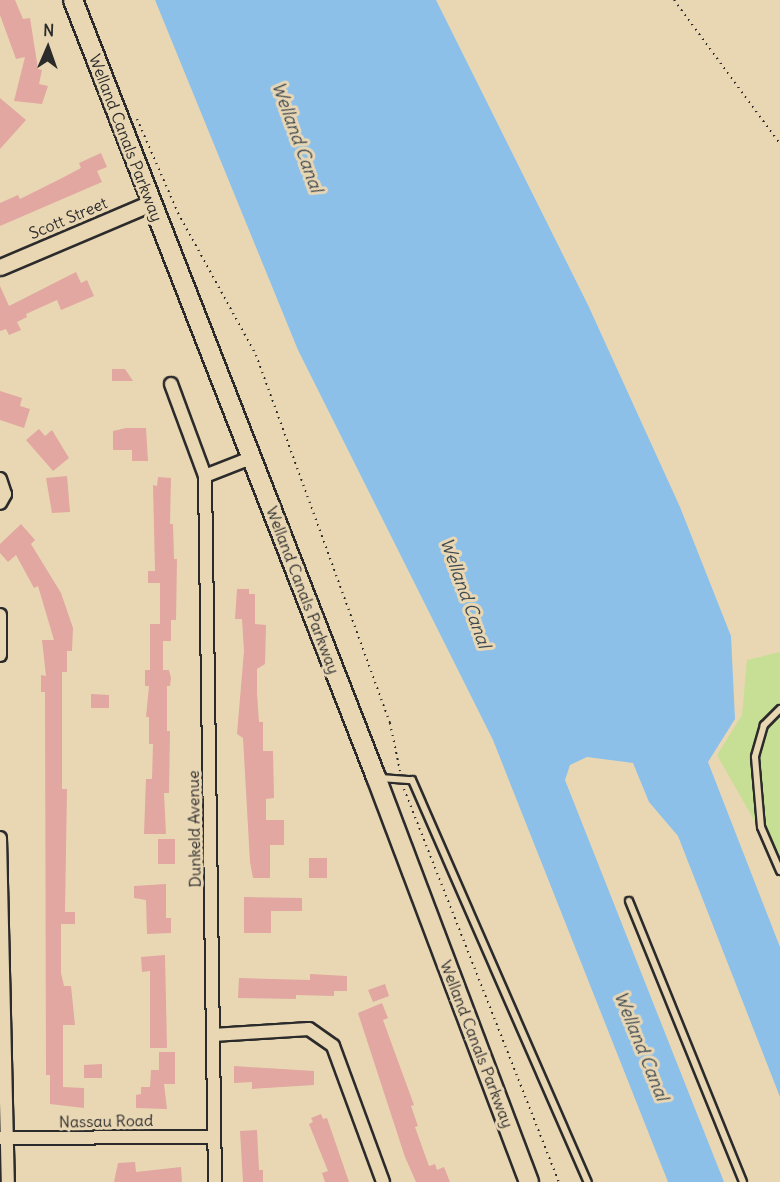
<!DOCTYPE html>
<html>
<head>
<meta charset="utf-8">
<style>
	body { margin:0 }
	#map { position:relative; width:780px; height:1182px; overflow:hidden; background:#e9d7b4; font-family:Delius,sans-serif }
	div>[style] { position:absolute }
	.green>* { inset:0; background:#c7df95 }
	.water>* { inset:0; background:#8cc0e9 }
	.building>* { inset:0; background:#e1a7a0 }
	.path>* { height:2px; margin-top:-1px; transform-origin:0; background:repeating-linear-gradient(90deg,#2b2b2b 0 1.5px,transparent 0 6px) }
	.roads { filter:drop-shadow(2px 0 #2b2b2b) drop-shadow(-2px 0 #2b2b2b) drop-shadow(0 2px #2b2b2b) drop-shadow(0 -2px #2b2b2b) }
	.service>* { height:6px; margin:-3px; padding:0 3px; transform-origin:3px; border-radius:3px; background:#e9d7b4 }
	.minor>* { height:12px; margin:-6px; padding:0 6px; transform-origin:6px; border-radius:6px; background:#e9d7b4 }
	.tertiary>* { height:15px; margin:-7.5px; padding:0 7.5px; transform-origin:7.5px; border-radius:7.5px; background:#e9d7b4 }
	.secondary>* { height:18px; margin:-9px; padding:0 9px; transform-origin:9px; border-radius:9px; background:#e9d7b4 }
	span { translate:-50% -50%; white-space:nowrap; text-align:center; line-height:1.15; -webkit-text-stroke:6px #e9d7b4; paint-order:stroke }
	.street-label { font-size:16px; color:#2b2b2b }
	.water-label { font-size:18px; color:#3e4951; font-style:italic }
	.north { position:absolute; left:18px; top:18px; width:60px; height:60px; -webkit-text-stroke:4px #e9d7b4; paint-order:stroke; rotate:2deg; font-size:16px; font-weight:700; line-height:24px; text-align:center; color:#2b2b2b }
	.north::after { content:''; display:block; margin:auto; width:21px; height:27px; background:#2b2b2b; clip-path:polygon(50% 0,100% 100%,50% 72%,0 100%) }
</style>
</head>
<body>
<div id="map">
	<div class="green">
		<div style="clip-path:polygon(780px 652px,780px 866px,717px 755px,742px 715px,747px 660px)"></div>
	</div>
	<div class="water">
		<div style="clip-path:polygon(155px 0,436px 0,588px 305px,680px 507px,731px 636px,735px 719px,708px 762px,780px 947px,780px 1097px,678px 836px,649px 802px,633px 763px,587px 757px,570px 765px,565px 780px,724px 1182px,668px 1182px,493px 740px,298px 350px)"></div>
	</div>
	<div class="building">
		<div style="clip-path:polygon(0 0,15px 0,23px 19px,30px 18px,38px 69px,42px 70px,39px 84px,48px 86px,42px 104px,14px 101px,25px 57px,16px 59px,0 15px)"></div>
		<div style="clip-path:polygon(0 98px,26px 120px,0 149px)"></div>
		<div style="clip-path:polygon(101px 153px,107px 167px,97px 171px,102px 182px,0 226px,0 203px,18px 195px,20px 199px,62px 178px,81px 168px,79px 163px)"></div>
		<div style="clip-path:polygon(76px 272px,81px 283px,87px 280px,94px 296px,61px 310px,57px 300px,26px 314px,27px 317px,17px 322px,21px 330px,9px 335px,6px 329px,0 331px,0 286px,9px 306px)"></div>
		<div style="clip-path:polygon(112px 369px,125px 369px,133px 381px,112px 381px)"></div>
		<div style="clip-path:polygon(0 391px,22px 398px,20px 406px,30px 409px,24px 428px,0 420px)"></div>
		<div style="clip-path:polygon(126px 428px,146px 428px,148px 461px,132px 461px,132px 450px,113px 450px,113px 431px)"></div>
		<div style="clip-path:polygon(39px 429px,45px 436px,52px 430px,69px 458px,53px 471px,26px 440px)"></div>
		<div style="clip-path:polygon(67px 476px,70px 512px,52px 513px,46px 478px)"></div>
		<div style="clip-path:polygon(158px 477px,171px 478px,170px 524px,173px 524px,174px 559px,177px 559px,176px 620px,171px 620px,171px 641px,163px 641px,163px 670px,169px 670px,171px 678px,170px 686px,167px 686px,167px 731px,170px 731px,169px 793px,164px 793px,166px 834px,144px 834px,146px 779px,152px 779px,153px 744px,149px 744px,149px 717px,146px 717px,149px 686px,145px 686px,145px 670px,150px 670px,150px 624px,160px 624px,160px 583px,148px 583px,148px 571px,155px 571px,153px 485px,157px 486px)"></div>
		<div style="clip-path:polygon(21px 524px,35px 540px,31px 544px,61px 593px,73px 628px,72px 651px,67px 651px,67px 672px,62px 672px,62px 789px,67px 789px,65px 912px,75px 912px,75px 924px,61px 924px,61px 973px,64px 986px,71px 986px,75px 1025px,63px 1025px,63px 1087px,84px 1088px,84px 1108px,50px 1104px,50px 1075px,46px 1075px,45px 692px,41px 692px,41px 675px,46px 676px,42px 640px,54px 640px,38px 586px,34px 588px,16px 555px,8px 562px,0 553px,0 544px)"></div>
		<div style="clip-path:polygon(237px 589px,249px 589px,249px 594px,255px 594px,255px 624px,266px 625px,265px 664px,257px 669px,257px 693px,259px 722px,263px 722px,263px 751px,273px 751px,274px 798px,266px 799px,266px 820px,284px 820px,284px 845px,270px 845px,270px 878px,253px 878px,250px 862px,243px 738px,237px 734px,244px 651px,242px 619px,235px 619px)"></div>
		<div style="clip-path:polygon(91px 694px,109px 695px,109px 708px,91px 708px)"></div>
		<div style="clip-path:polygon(158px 839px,175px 839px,175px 864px,158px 864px)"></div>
		<div style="clip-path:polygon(309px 858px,327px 858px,327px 878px,309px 878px)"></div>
		<div style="clip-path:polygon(166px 884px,166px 918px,171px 918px,171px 933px,147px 934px,146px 900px,134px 898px,134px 886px)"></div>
		<div style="clip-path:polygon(244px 897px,302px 898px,302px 911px,271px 911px,271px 933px,244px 933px)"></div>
		<div style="clip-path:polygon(165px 955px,167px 1048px,150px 1048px,150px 971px,142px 972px,141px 957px)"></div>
		<div style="clip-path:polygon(310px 974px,347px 976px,347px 991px,334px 991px,334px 996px,296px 995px,296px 999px,238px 998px,239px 978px,310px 980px)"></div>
		<div style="clip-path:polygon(385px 984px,389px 996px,373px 1002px,368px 990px)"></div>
		<div style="clip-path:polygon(382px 1003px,388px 1018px,383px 1020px,414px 1105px,411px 1106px,418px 1126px,415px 1127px,429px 1166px,435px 1164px,437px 1170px,444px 1167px,450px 1182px,416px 1182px,405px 1157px,358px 1013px)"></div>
		<div style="clip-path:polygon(159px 1052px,175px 1052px,175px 1084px,164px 1084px,167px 1109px,136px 1108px,136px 1095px,141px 1094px,141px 1087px,150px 1087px,151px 1070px,159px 1070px)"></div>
		<div style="clip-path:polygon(102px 1064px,102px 1078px,84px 1078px,84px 1065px)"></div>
		<div style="clip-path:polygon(234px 1066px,314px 1071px,314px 1085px,252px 1089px,252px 1082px,234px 1083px)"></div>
		<div style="clip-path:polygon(321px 1114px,323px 1119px,327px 1118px,349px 1182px,325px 1182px,322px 1173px,328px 1171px,309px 1124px,313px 1122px,311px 1118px)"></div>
		<div style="clip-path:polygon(257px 1130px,259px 1170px,263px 1170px,263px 1182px,243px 1182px,240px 1131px)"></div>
		<div style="clip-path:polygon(135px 1162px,136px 1172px,181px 1167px,182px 1182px,114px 1182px,118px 1163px)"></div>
	</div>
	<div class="path">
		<div style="left:674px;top:0;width:179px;rotate:53.6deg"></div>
		<div style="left:137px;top:119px;width:103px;rotate:66.4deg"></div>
		<div style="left:178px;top:213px;width:162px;rotate:61.2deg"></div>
		<div style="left:256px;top:355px;width:392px;rotate:70deg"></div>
		<div style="left:390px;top:723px;width:49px;rotate:78.2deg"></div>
		<div style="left:404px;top:789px;width:422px;rotate:68.5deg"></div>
	</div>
	<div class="roads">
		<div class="service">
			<div style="left:780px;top:709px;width:23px;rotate:135deg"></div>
			<div style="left:764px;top:725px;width:33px;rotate:106deg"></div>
			<div style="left:755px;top:757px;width:70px;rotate:85.1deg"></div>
			<div style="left:761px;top:827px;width:48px;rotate:66.6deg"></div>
			<div style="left:380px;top:778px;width:32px;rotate:4deg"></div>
			<div style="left:412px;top:780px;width:439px;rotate:66.4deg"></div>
			<div style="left:629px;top:901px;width:303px;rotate:67.9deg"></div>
		</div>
		<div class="minor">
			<div style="left:171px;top:384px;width:98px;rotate:69.7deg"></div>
			<div style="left:205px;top:476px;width:706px;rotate:89.19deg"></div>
			<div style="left:205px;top:476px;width:49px;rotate:-21.4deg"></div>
			<div style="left:0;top:479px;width:16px;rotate:72deg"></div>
			<div style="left:5px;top:494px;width:10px;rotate:119deg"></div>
			<div style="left:0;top:615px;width:40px;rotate:90deg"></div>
			<div style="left:0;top:838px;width:344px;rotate:88.7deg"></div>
			<div style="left:213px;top:1035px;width:96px;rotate:-3.6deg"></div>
			<div style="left:309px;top:1029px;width:29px;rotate:35deg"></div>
			<div style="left:333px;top:1046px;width:145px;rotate:69.8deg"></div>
			<div style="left:0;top:1138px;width:213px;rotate:-0.3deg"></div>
		</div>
		<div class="tertiary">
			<div style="left:0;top:267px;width:164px;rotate:-23deg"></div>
		</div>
		<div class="secondary">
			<div style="left:73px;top:0;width:834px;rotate:68.7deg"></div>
			<div style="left:376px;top:777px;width:433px;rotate:69.3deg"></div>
		</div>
	</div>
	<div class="street-label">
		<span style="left:126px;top:138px;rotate:69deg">Welland Canals Parkway</span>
		<span style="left:68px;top:218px;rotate:-23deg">Scott Street</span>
		<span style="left:303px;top:590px;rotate:69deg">Welland Canals Parkway</span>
		<span style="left:194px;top:829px;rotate:-91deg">Dunkeld Avenue</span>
		<span style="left:477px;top:1044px;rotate:69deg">Welland Canals Parkway</span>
		<span style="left:106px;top:1121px;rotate:-1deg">Nassau Road</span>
	</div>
	<div class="water-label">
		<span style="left:297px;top:137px;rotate:70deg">Welland Canal</span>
		<span style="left:465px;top:593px;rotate:70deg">Welland Canal</span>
		<span style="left:641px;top:1046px;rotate:68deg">Welland Canal</span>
	</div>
	<div class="north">N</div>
</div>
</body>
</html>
